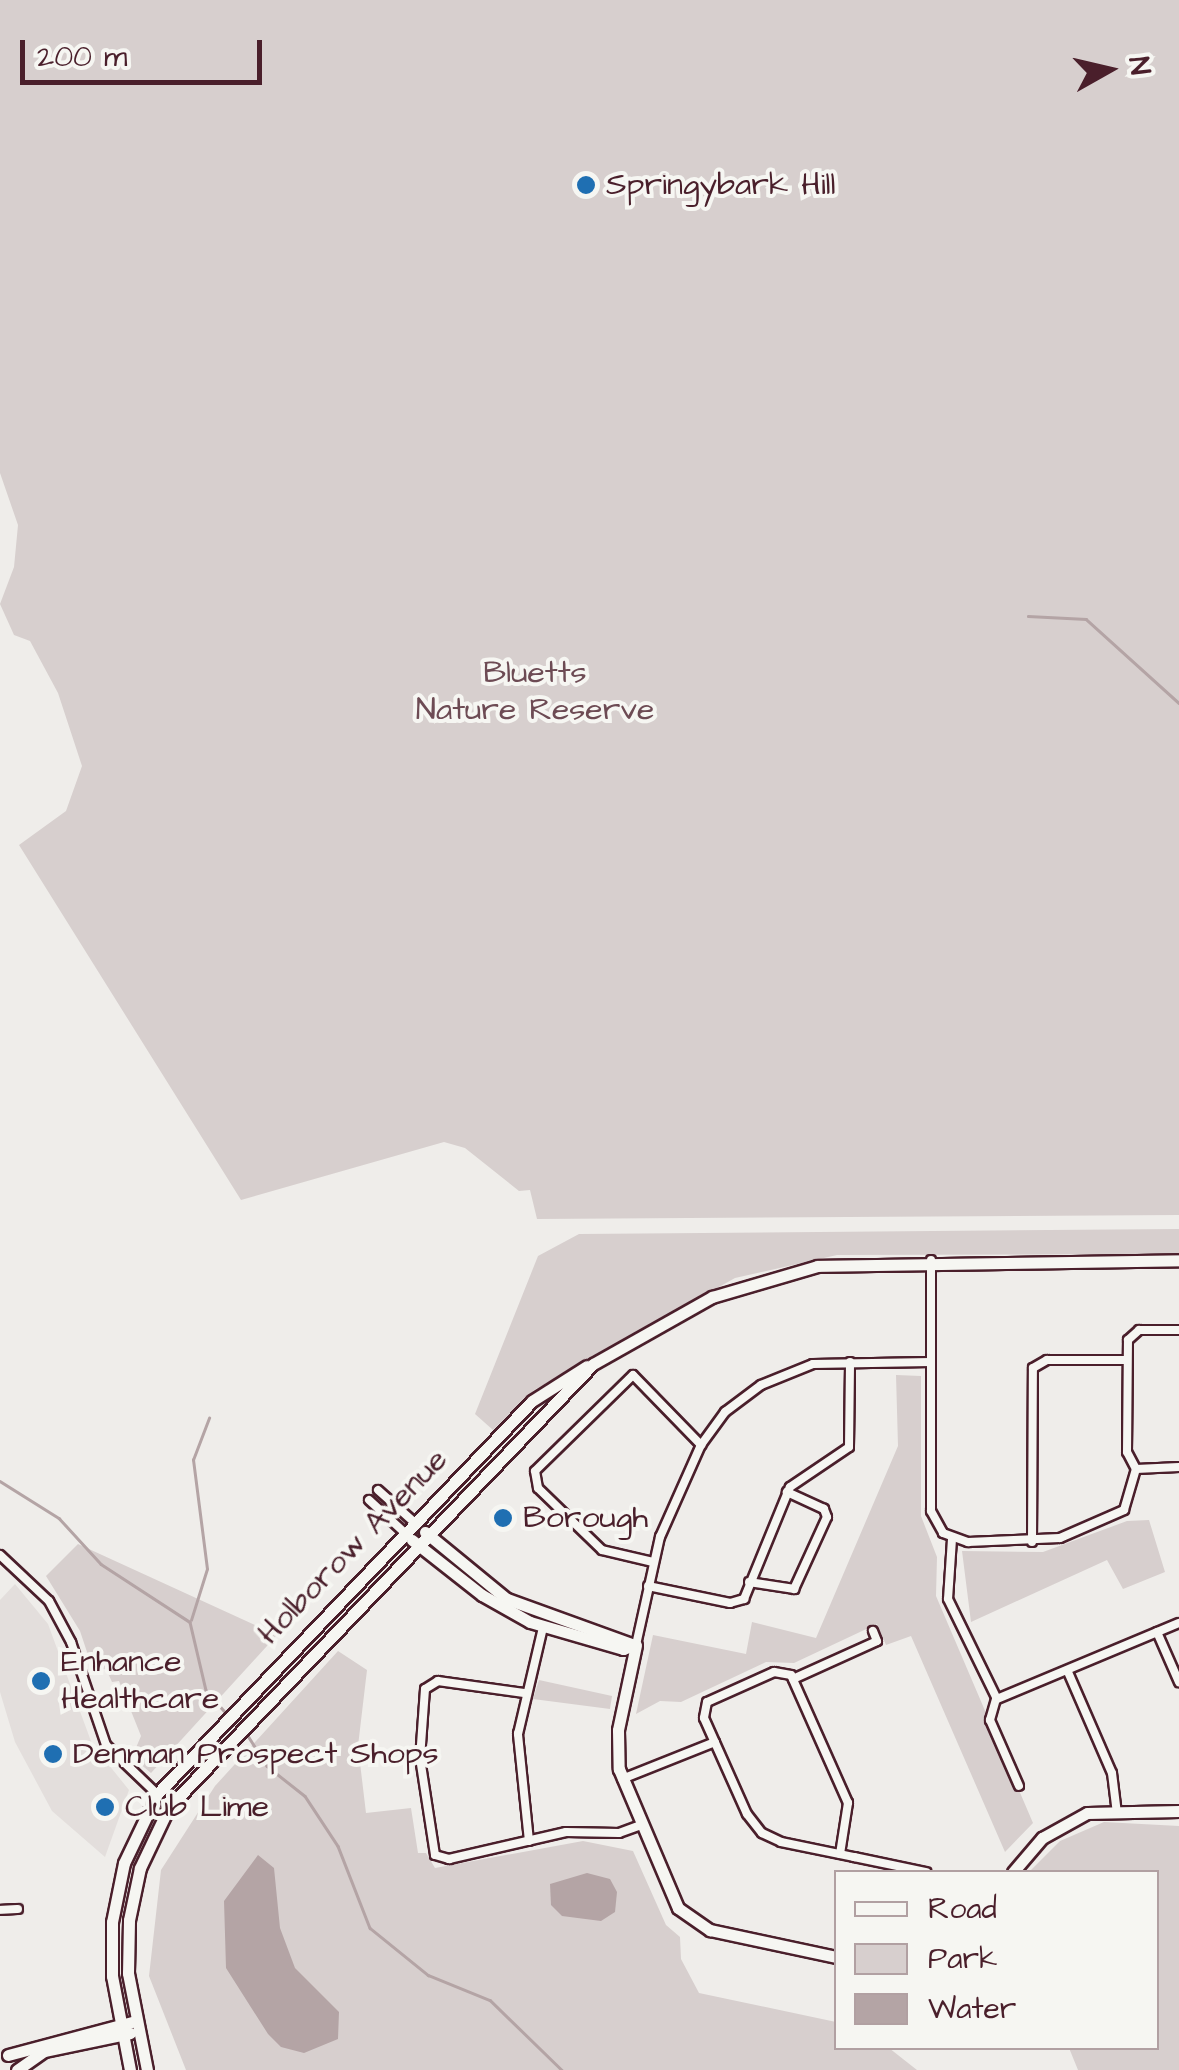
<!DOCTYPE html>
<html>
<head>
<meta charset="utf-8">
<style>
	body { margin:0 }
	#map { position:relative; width:1179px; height:2070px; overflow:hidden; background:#efedea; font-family:"Architects Daughter",sans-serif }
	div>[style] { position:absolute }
	.built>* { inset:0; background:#e3dedc }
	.green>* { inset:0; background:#d7cfce }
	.water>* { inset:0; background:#b4a4a5 }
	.stream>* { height:2.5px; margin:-1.25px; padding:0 1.25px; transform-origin:1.25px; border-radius:1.25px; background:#b4a4a5 }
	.roads { filter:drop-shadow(2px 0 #4a1f2b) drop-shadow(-2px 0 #4a1f2b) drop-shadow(0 2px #4a1f2b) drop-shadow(0 -2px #4a1f2b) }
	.street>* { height:8px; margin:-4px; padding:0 4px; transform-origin:4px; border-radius:4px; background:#f6f6f2 }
	.secondary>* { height:11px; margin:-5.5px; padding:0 5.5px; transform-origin:5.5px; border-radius:5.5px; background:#f6f6f2 }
	.dots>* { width:28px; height:28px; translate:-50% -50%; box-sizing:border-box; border:5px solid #f6f6f2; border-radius:50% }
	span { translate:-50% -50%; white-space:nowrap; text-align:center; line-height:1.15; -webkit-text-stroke:8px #f6f6f2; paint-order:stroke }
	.poi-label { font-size:32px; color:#4a1f2b }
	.left { translate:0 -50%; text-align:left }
	.park-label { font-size:32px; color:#6d4b54 }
	.street-label { font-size:32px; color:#4a1f2b }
	.legend { position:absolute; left:834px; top:1870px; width:325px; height:180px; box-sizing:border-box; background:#f6f6f2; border:2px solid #b1a0a2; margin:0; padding:12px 18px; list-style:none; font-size:30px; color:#4a1f2b }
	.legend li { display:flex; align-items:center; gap:20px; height:50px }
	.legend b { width:50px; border:2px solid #b1a0a2 }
	.north { position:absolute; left:1059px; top:20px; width:100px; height:100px; -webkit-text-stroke:8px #f6f6f2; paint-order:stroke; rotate:82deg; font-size:28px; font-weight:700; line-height:40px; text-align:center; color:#4a1f2b }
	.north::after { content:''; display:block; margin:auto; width:35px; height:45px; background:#4a1f2b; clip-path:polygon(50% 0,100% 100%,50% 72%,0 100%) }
	.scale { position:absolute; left:20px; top:40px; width:242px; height:45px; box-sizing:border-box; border:5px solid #4a1f2b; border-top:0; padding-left:12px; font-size:30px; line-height:35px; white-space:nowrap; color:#4a1f2b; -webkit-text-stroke:8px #f6f6f2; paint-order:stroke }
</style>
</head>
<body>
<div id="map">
	<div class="built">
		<div style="clip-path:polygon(15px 1584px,48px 1624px,92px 1744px,129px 1790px,105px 1857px,52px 1811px,15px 1742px,0 1692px,0 1600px)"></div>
	</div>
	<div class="green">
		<div style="clip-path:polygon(0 0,1179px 0,1179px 1215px,537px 1219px,530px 1190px,519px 1191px,465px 1148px,444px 1142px,241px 1200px,19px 845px,66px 811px,82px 766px,58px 693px,30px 641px,14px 635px,0 604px,14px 567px,18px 525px,0 473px)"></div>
		<div style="clip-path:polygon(1179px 1229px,1179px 1254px,837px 1255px,735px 1278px,534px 1390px,493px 1430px,475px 1414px,538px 1256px,579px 1234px)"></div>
		<div style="clip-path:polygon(896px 1375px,921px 1376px,921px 1516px,937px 1557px,936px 1596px,1033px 1823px,1005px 1852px,911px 1636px,886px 1645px,877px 1624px,794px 1663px,766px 1662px,681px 1702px,660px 1701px,636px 1714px,653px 1635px,746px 1654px,752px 1622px,816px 1638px,898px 1446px)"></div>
		<div style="clip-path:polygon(1149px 1520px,1165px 1572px,1123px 1589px,1107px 1560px,971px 1622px,962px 1551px,1043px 1552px,1127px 1521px)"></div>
		<div style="clip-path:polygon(78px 1544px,277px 1635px,151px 1773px,132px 1757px,141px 1736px,119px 1681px,112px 1682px,106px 1669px,93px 1670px,80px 1631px,46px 1576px)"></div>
		<div style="clip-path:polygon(338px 1651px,367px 1670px,358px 1746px,366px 1813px,411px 1808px,418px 1853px,426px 1853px,435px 1868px,583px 1841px,633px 1851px,666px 1925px,680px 1937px,681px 1959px,699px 1993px,836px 2022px,836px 2048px,889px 2048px,917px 2070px,186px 2070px,149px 1976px,161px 1870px,215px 1786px)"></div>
		<div style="clip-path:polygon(539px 1680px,612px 1696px,610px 1709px,533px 1699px)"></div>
		<div style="clip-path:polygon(1104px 1822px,1179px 1826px,1179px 2070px,1078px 2070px,1069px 2048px,1156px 2048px,1156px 1872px,1029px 1872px,1060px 1841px)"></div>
	</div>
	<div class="water">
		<div style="clip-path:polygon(258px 1855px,274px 1868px,280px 1928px,295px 1968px,339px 2012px,338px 2039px,304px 2053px,281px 2047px,268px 2034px,226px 1968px,224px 1901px)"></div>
		<div style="clip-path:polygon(587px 1873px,610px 1879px,617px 1892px,615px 1912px,601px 1921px,562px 1916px,551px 1905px,550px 1884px)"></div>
	</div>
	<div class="stream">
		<div style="left:1028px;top:616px;width:58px;rotate:3deg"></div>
		<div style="left:1086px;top:619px;width:125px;rotate:42.1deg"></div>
		<div style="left:0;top:1481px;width:70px;rotate:32.1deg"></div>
		<div style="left:59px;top:1518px;width:62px;rotate:47.6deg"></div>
		<div style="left:101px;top:1564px;width:106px;rotate:33.1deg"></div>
		<div style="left:190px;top:1622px;width:70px;rotate:76.8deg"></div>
		<div style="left:206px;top:1690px;width:33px;rotate:49deg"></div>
		<div style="left:191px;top:1620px;width:53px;rotate:-72.6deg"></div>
		<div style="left:207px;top:1569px;width:110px;rotate:-97.3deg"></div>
		<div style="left:193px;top:1460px;width:45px;rotate:-69.1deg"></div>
		<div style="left:245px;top:1731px;width:41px;rotate:57.8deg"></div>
		<div style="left:267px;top:1766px;width:48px;rotate:38.3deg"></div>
		<div style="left:305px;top:1796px;width:60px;rotate:56.6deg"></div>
		<div style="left:338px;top:1846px;width:88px;rotate:68.7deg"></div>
		<div style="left:370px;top:1928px;width:75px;rotate:39deg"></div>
		<div style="left:428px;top:1975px;width:67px;rotate:22deg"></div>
		<div style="left:490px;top:2000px;width:100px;rotate:44.2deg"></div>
	</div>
	<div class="roads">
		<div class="street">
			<div style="left:931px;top:1260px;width:251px;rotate:90deg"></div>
			<div style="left:931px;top:1511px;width:25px;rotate:61deg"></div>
			<div style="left:943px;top:1533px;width:27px;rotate:20deg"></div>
			<div style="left:968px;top:1542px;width:92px;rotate:-2.5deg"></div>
			<div style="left:1060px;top:1538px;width:70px;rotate:-23.6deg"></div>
			<div style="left:1124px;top:1510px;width:43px;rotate:-73.7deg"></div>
			<div style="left:1136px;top:1469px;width:43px;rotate:-2.7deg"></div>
			<div style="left:1136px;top:1469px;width:19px;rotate:-118deg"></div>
			<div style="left:1127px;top:1452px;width:112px;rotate:-89.5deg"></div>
			<div style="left:1128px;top:1340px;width:15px;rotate:-42deg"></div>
			<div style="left:1139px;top:1330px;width:40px"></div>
			<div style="left:378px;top:1490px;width:50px;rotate:41.7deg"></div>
			<div style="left:369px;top:1500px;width:49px;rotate:42.5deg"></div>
			<div style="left:952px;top:1539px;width:60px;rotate:93.8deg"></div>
			<div style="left:948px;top:1599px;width:111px;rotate:63.9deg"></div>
			<div style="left:997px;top:1699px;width:197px;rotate:-22.7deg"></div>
			<div style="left:1032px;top:1542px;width:174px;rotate:-89.7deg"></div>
			<div style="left:1033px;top:1368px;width:16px;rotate:-30deg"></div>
			<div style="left:1047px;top:1360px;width:80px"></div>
			<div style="left:0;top:1555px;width:67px;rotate:43.2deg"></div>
			<div style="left:49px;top:1601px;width:47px;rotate:61.8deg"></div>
			<div style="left:71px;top:1642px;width:109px;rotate:71.2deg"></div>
			<div style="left:106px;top:1745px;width:71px;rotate:43.9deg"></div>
			<div style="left:653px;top:1562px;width:52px;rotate:-166.8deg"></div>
			<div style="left:602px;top:1550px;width:89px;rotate:-135.9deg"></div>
			<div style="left:538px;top:1488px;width:17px;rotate:-100deg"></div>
			<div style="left:535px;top:1471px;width:137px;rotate:-44.4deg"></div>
			<div style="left:633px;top:1375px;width:98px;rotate:45.8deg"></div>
			<div style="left:749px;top:1582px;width:46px;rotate:8.8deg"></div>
			<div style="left:794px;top:1589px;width:79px;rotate:-65.4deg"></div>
			<div style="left:827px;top:1517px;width:9px;rotate:-111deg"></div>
			<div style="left:824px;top:1509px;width:41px;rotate:-155.3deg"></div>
			<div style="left:648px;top:1586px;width:84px;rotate:11.7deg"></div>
			<div style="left:730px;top:1603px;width:15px;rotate:-16deg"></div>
			<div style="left:744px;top:1599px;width:121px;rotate:-67.7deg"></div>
			<div style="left:790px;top:1487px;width:71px;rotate:-34.1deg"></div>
			<div style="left:849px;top:1447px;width:85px;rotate:-89.3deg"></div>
			<div style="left:1157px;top:1632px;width:55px;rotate:66.3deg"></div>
			<div style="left:636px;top:1645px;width:111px;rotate:-77.5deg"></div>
			<div style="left:660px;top:1537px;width:101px;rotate:-66deg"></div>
			<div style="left:701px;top:1445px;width:41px;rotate:-54deg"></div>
			<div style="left:725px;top:1412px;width:45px;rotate:-36.9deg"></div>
			<div style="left:761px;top:1385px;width:56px;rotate:-22deg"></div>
			<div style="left:813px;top:1364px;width:118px;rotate:-1deg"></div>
			<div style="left:1068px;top:1672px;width:110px;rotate:66.5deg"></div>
			<div style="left:1112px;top:1773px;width:35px;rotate:83deg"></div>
			<div style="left:793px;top:1679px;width:92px;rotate:-24.3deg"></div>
			<div style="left:877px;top:1641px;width:11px;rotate:-112deg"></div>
			<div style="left:524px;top:1693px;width:87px;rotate:-172.1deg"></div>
			<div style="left:438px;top:1681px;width:15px;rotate:148deg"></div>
			<div style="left:425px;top:1689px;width:69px;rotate:94.1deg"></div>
			<div style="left:420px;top:1758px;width:98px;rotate:81.2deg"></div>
			<div style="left:435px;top:1855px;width:15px;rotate:16deg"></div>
			<div style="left:449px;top:1859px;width:120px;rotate:-13deg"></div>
			<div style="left:566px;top:1832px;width:53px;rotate:1.1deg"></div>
			<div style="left:619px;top:1833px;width:23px;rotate:-20deg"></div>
			<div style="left:996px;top:1699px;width:22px;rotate:106deg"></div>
			<div style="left:990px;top:1720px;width:72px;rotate:66.3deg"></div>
			<div style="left:622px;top:1779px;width:100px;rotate:-21.7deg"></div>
			<div style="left:529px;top:1841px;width:108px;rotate:-95.9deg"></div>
			<div style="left:518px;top:1734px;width:110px;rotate:-76.8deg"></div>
			<div style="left:840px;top:1854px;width:52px;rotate:-81.1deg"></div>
			<div style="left:848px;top:1803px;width:140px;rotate:-114deg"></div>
			<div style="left:791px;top:1675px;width:17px;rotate:-170deg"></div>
			<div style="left:774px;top:1672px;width:73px;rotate:155.9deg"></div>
			<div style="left:707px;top:1702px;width:16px;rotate:101deg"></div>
			<div style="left:704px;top:1718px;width:105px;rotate:65.9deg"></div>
			<div style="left:747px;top:1814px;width:24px;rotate:52deg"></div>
			<div style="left:762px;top:1833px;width:21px;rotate:25deg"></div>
			<div style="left:781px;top:1842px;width:75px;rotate:11.6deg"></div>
			<div style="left:854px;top:1857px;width:74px;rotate:11.8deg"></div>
			<div style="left:0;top:1910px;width:18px;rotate:-3deg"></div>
		</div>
		<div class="secondary">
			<div style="left:425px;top:1532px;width:106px;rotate:39.3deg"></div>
			<div style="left:507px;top:1599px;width:135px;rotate:19.9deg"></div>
			<div style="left:412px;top:1540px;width:89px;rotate:38.2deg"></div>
			<div style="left:482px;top:1595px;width:55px;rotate:29.4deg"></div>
			<div style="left:530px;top:1622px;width:97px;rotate:16.2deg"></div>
			<div style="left:623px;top:1649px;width:12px;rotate:-20deg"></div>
			<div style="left:636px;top:1645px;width:87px;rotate:102deg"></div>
			<div style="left:618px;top:1730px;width:39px;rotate:89deg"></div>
			<div style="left:619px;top:1769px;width:151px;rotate:67deg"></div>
			<div style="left:678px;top:1908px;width:39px;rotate:35deg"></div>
			<div style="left:710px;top:1930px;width:129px;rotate:12.1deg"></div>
			<div style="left:1013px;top:1872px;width:45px;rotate:-49.5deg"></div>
			<div style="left:1042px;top:1838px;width:51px;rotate:-29.1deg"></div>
			<div style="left:1087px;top:1813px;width:92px;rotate:-1.2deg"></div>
			<div style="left:8px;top:2055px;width:132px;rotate:-14.9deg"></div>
			<div style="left:17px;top:2070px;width:33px;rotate:-35deg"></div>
			<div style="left:44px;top:2051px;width:88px;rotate:-11.8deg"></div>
			<div style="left:130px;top:2070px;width:96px;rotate:-100.8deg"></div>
			<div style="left:112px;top:1976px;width:54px;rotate:-90deg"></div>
			<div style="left:112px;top:1922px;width:60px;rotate:-78.5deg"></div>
			<div style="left:124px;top:1863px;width:76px;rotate:-64.4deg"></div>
			<div style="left:157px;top:1794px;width:543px;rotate:-46.34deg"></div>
			<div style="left:532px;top:1401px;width:65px;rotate:-32.5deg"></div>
			<div style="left:147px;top:2070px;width:99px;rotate:-101.1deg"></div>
			<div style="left:128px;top:1973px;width:53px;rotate:-88.9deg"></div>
			<div style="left:129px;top:1920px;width:53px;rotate:-78.1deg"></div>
			<div style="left:140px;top:1868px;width:68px;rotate:-64.6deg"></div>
			<div style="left:169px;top:1807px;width:613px;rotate:-46.26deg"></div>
			<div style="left:593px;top:1364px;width:137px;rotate:-29.4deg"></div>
			<div style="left:712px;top:1297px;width:109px;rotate:-16.4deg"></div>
			<div style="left:817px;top:1266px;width:362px;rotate:-0.9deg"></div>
		</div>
	</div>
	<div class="dots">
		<div style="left:586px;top:185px;background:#1f6fb2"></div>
		<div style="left:503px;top:1518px;background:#1f6fb2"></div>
		<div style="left:41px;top:1681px;background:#1f6fb2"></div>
		<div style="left:53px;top:1754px;background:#1f6fb2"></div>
		<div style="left:105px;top:1807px;background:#1f6fb2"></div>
	</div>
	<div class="poi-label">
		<span class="left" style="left:606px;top:185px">Springybark Hill</span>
		<span class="left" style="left:523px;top:1518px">Borough</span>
		<span class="left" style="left:61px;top:1681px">Enhance<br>Healthcare</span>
		<span class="left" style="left:73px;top:1754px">Denman Prospect Shops</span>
		<span class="left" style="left:125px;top:1807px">Club Lime</span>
	</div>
	<div class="park-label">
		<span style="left:535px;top:692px">Bluetts<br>Nature Reserve</span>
	</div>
	<div class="street-label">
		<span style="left:353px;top:1547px;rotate:-46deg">Holborow Avenue</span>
	</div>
	<ul class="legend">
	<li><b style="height:12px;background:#f6f6f2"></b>Road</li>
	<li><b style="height:28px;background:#d7cfce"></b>Park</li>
	<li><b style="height:28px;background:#b4a4a5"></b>Water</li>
	</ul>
	<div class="north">N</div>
	<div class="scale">200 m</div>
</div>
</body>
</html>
